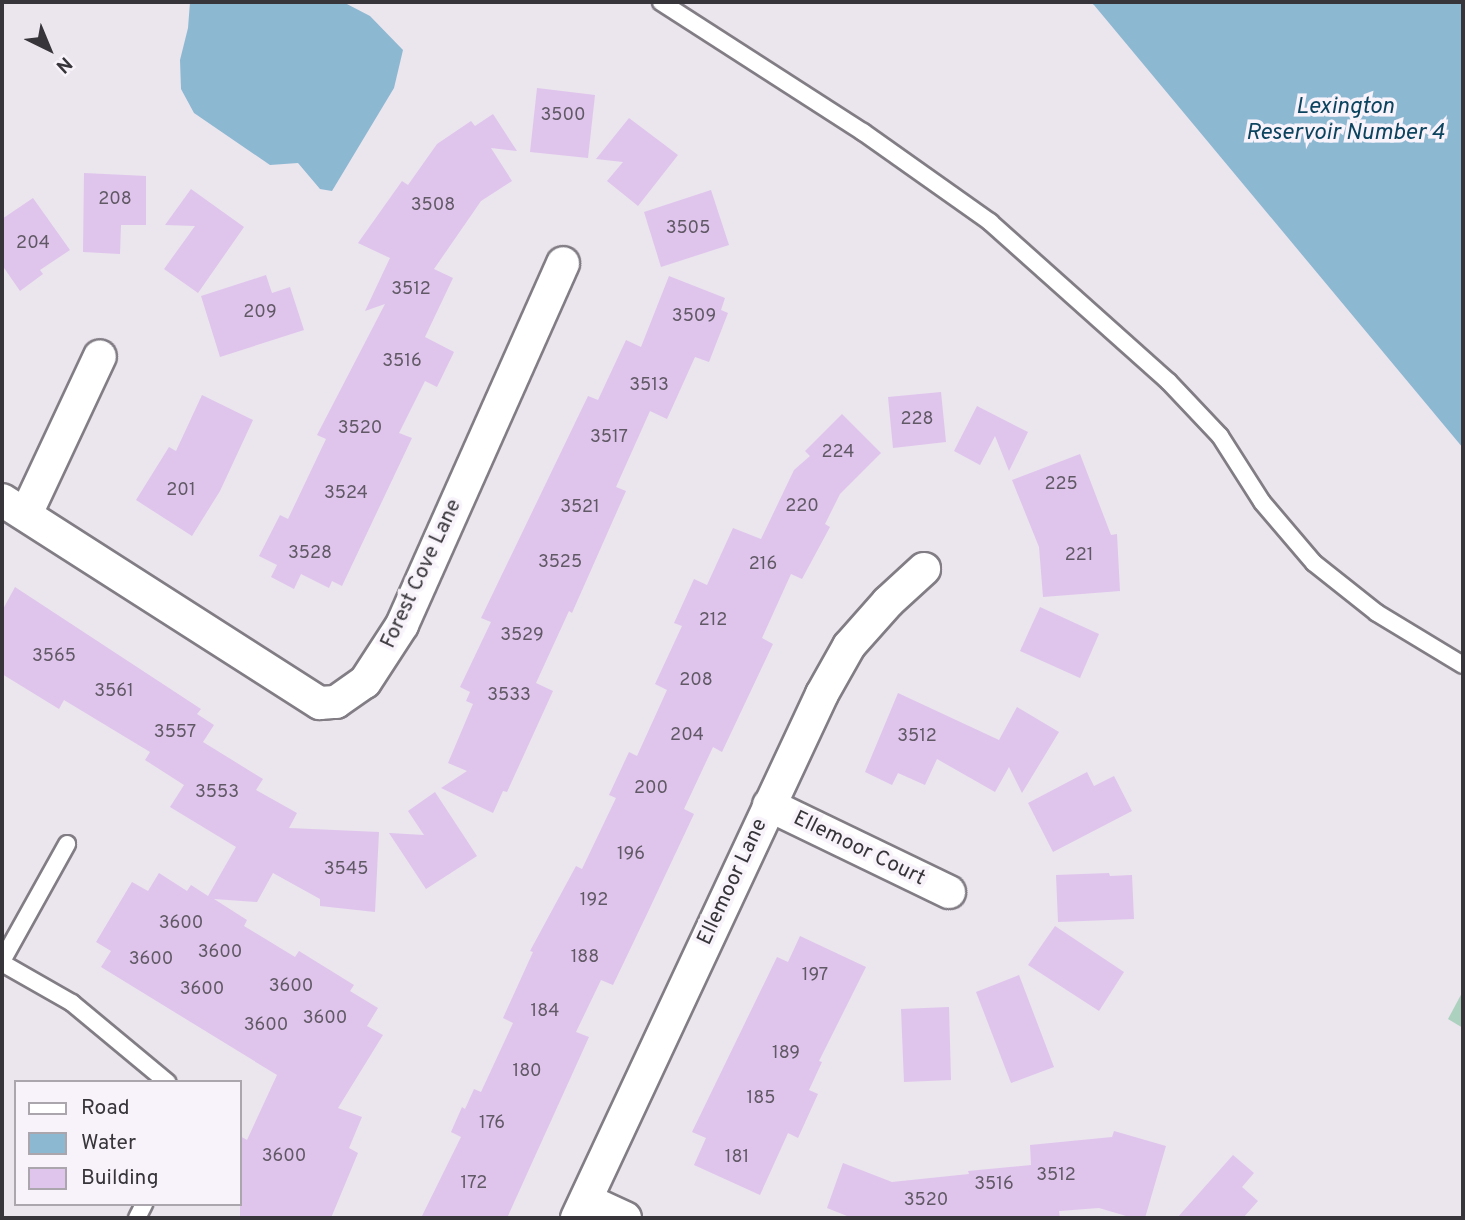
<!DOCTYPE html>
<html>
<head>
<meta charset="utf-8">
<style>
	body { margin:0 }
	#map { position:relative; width:1465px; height:1220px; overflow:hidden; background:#ebe5ee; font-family:Overpass,sans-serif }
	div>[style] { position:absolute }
	.green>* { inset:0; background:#add1bf }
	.water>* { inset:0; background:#8db8d2 }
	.building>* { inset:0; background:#dfc5ec }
	.roads { filter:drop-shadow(2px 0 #827d85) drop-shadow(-2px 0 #827d85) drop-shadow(0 2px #827d85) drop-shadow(0 -2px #827d85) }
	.lane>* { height:16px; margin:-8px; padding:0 8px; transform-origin:8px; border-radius:8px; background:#fff }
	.street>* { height:32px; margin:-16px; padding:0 16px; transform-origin:16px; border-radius:16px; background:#fff }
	span { translate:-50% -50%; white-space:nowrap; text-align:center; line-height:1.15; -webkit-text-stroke:7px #f8f2fb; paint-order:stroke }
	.number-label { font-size:18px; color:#615966 }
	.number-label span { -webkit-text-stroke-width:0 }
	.street-label { font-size:21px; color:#373539 }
	.water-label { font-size:23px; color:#0c445f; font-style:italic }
	.frame { position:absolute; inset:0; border:4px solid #373539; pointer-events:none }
	.legend { position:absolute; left:14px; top:1080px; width:228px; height:126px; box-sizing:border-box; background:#f8f2fb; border:2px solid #aba6ad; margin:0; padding:9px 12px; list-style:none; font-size:21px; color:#373539 }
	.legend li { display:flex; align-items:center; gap:14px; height:35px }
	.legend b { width:35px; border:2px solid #aba6ad }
	.north { position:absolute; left:14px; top:14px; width:70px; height:70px; -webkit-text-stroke:5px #f8f2fb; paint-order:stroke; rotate:137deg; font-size:19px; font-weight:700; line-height:28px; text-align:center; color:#373539 }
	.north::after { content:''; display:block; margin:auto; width:24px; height:32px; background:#373539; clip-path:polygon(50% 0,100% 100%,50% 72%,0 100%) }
</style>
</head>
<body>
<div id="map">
	<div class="green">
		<div style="clip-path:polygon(1463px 991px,1463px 1028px,1448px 1019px)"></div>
	</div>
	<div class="water">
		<div style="clip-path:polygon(190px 2px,343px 2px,370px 16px,403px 50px,394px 88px,332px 191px,320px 189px,298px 163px,270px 165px,194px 113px,181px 89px,180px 60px,188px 28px)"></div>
		<div style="clip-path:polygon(1090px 2px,1463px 2px,1463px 448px,1094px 5px)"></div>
	</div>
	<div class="building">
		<div style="clip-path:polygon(537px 88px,595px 95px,588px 158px,530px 152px)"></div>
		<div style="clip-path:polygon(493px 114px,517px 151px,491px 148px,512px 181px,481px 201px,434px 269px,453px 278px,425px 337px,454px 352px,437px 387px,425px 381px,399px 433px,412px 438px,342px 586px,332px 581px,329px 588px,301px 574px,294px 589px,271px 577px,277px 565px,259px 556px,280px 515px,288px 519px,326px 439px,317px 435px,385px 304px,365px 311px,390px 258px,358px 243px,402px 181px,408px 185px,437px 144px,471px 121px,475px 126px)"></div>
		<div style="clip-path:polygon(629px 118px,678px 155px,638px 206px,607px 181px,623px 162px,596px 159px)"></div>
		<div style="clip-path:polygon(84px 173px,146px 176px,146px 225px,121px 225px,120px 254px,83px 252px)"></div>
		<div style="clip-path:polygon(191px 189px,244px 227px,198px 293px,164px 269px,195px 226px,165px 225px)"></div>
		<div style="clip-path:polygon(711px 190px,729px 245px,661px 267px,644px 212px)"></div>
		<div style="clip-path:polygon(33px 198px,70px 250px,40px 270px,43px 274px,20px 291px,2px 265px,2px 219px)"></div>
		<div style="clip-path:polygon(266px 275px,272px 293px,290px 287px,304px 330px,220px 357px,201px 296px)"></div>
		<div style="clip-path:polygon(669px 276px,725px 298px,721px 310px,728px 313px,709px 362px,695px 357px,667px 419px,650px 411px,616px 487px,626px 491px,572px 613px,569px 611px,536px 683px,553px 691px,507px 792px,503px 791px,493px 813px,441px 788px,467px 771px,448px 763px,473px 704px,466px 701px,470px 692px,460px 687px,491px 622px,481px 618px,588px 396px,598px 400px,626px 340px,641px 347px)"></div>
		<div style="clip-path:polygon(941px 392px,946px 442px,893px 448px,888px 397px)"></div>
		<div style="clip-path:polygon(202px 395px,253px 420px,220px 491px,192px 536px,136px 500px,169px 447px,176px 451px)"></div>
		<div style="clip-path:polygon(977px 406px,1028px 432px,1009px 471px,995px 436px,980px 465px,954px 451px)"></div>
		<div style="clip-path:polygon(842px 414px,881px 453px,840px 494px,825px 524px,830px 527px,802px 579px,791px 574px,762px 638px,773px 644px,722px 752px,713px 747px,684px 809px,694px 814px,647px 914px,613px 985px,601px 980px,576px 1032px,589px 1037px,507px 1218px,421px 1218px,461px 1137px,451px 1132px,462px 1107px,465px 1109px,474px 1089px,481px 1092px,513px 1023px,503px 1018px,533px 952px,530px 951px,576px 866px,582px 869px,616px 798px,609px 795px,629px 752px,637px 756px,667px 690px,655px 684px,682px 626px,674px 623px,694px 579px,707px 585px,733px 528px,761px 539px,794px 470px,810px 456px,805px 451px)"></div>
		<div style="clip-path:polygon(1080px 454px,1111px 535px,1117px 534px,1120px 591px,1043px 597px,1039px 547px,1012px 480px)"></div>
		<div style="clip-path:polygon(15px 587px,201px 709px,197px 714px,214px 725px,203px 742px,263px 779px,256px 790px,297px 813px,289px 828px,379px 832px,375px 912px,320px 906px,320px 899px,273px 873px,257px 902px,214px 899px,247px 920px,244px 926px,295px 957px,299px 951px,354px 985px,350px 991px,378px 1008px,367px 1026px,383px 1035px,338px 1108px,362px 1117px,349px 1148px,358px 1153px,331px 1218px,240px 1218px,240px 1136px,247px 1140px,277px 1075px,101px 967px,111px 951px,96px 942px,132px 882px,148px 891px,159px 873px,187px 891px,191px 885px,208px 896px,236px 847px,170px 807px,184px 785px,145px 760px,150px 752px,64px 700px,59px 709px,2px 674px,2px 611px)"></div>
		<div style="clip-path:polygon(1040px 607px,1099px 634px,1080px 678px,1020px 651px)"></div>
		<div style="clip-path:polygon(898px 693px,999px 740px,1017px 707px,1059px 732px,1022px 793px,1009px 767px,995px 792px,937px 759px,925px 785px,898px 773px,892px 785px,865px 772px)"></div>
		<div style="clip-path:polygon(1087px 772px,1094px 786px,1114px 776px,1132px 811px,1053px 852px,1028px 803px)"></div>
		<div style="clip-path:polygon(435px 792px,477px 856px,426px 889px,389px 833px,424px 835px,408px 811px)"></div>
		<div style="clip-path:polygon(1109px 873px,1110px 876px,1132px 875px,1134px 919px,1058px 922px,1056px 875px)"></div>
		<div style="clip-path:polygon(1055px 926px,1124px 972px,1099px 1011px,1028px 965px)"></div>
		<div style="clip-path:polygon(800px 936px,866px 967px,819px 1061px,822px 1062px,809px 1090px,818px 1094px,798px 1138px,788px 1133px,760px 1195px,694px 1165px,706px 1138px,692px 1132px,777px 957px,788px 962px)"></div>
		<div style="clip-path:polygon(1019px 975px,1054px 1067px,1011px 1083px,976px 992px)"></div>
		<div style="clip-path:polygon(949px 1007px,951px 1080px,904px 1082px,901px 1009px)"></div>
		<div style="clip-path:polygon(1114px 1131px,1166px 1146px,1145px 1218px,1133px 1218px,1099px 1208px,1059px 1211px,1060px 1218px,852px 1218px,827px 1208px,843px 1163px,892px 1182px,969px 1174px,968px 1171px,1031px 1165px,1030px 1145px,1112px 1137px)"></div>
		<div style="clip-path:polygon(1233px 1155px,1254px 1173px,1242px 1187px,1258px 1201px,1243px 1218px,1177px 1218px)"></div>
	</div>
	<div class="roads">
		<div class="lane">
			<div style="left:661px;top:2px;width:240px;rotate:32.8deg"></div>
			<div style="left:863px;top:132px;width:156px;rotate:35.3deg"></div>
			<div style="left:990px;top:222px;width:239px;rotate:41.8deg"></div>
			<div style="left:1168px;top:381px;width:76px;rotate:46.6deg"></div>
			<div style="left:1220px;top:436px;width:78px;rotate:57.5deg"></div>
			<div style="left:1262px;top:502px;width:80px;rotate:49.6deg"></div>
			<div style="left:1314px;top:563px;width:80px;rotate:38.4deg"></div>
			<div style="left:1377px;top:613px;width:100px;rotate:31.2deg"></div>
			<div style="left:2px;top:961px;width:134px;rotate:-60.9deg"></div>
			<div style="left:2px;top:963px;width:81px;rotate:29.7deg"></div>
			<div style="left:72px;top:1003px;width:124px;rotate:39.7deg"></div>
			<div style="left:137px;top:1218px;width:16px;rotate:-63deg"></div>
		</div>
		<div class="street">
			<div style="left:2px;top:500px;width:377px;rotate:32.6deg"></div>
			<div style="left:320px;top:703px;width:16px;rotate:-4deg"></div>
			<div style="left:336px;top:702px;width:35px;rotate:-35deg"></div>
			<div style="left:365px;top:682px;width:68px;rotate:-57deg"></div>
			<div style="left:402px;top:625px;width:396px;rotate:-66deg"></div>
			<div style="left:26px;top:514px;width:174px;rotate:-64.9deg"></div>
			<div style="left:769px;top:805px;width:200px;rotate:25.8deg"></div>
			<div style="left:586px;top:1200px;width:43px;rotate:24.8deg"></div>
			<div style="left:577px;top:1218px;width:578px;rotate:-64.94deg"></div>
			<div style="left:822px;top:694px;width:55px;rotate:-60.6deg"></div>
			<div style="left:849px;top:646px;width:59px;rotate:-48.4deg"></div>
			<div style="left:888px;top:602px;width:49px;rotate:-42.5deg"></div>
		</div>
	</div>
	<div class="number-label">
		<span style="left:563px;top:116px">3500</span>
		<span style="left:115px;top:200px">208</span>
		<span style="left:433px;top:206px">3508</span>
		<span style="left:688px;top:229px">3505</span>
		<span style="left:33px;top:244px">204</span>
		<span style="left:411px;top:290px">3512</span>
		<span style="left:260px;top:313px">209</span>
		<span style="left:694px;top:317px">3509</span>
		<span style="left:402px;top:362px">3516</span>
		<span style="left:649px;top:386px">3513</span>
		<span style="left:917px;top:420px">228</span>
		<span style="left:360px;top:429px">3520</span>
		<span style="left:609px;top:438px">3517</span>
		<span style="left:838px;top:453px">224</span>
		<span style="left:1061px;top:485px">225</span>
		<span style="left:181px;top:491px">201</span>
		<span style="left:346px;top:494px">3524</span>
		<span style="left:802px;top:507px">220</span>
		<span style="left:580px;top:508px">3521</span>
		<span style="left:310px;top:554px">3528</span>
		<span style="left:1079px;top:556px">221</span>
		<span style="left:560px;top:563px">3525</span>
		<span style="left:763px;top:565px">216</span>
		<span style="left:713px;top:621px">212</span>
		<span style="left:522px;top:636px">3529</span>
		<span style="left:54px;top:657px">3565</span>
		<span style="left:696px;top:681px">208</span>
		<span style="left:114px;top:692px">3561</span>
		<span style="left:509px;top:696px">3533</span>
		<span style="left:175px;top:733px">3557</span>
		<span style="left:687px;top:736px">204</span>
		<span style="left:917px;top:737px">3512</span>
		<span style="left:651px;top:789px">200</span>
		<span style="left:217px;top:793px">3553</span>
		<span style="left:631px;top:855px">196</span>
		<span style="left:346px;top:870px">3545</span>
		<span style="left:594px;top:901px">192</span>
		<span style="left:181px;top:924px">3600</span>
		<span style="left:220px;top:953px">3600</span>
		<span style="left:585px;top:958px">188</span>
		<span style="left:151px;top:960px">3600</span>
		<span style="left:815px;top:976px">197</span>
		<span style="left:291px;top:987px">3600</span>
		<span style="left:202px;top:990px">3600</span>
		<span style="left:545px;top:1012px">184</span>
		<span style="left:325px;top:1019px">3600</span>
		<span style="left:266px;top:1026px">3600</span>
		<span style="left:786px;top:1054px">189</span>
		<span style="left:527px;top:1072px">180</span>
		<span style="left:761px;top:1099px">185</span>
		<span style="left:492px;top:1124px">176</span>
		<span style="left:284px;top:1157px">3600</span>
		<span style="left:737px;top:1158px">181</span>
		<span style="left:1056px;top:1176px">3512</span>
		<span style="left:474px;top:1184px">172</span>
		<span style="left:994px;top:1185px">3516</span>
		<span style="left:926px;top:1201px">3520</span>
	</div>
	<div class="street-label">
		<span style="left:422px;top:574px;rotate:-65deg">Forest Cove Lane</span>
		<span style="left:859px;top:849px;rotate:26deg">Ellemoor Court</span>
		<span style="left:733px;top:882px;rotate:-65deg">Ellemoor Lane</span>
	</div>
	<div class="water-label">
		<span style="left:1345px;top:121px">Lexington<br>Reservoir Number 4</span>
	</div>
	<div class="frame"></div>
	<ul class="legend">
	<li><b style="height:9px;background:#fff"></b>Road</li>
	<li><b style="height:19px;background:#8db8d2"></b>Water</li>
	<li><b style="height:19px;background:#dfc5ec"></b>Building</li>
	</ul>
	<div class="north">N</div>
</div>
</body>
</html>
